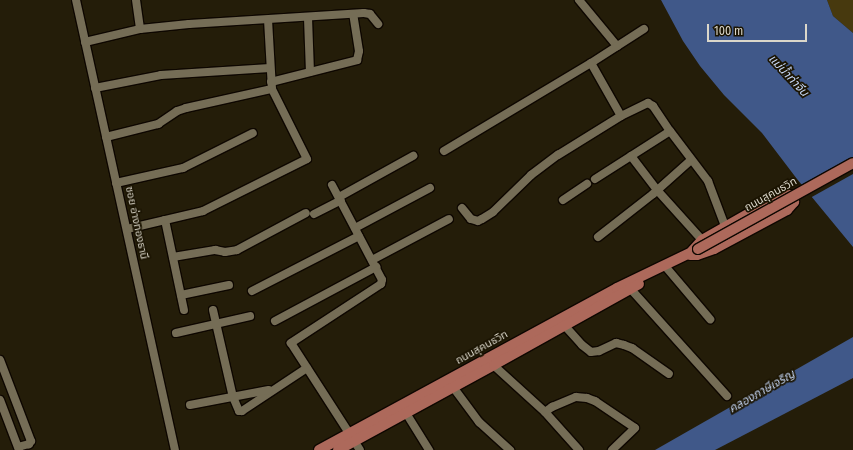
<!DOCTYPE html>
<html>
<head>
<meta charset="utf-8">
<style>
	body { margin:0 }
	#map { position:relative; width:853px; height:450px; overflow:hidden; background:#241d09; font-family:"Fira Sans Condensed","Noto Sans Thai",sans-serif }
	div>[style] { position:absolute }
	.green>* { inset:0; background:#47390e }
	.water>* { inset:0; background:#405889 }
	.pier>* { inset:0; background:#241d09 }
	.roads { filter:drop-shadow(1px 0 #0e0700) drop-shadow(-1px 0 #0e0700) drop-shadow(0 1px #0e0700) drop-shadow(0 -1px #0e0700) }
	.minor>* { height:8px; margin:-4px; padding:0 4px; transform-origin:4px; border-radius:4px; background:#756d56 }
	.major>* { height:10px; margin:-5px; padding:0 5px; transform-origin:5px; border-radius:5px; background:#ad695b }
	.bridges { filter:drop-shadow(1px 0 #0e0700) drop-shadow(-1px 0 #0e0700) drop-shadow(0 1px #0e0700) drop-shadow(0 -1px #0e0700) }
	.major-bridge>* { height:10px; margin:-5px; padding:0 5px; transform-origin:5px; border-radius:5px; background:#ad695b }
	span { translate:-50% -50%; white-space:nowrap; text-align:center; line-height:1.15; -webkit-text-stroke:3.5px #1b1402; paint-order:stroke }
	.street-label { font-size:11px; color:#dbd7ca }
	.water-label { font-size:12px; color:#c6d7f5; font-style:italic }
	.scale { position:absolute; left:707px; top:24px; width:100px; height:18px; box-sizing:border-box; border:2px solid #dbd7ca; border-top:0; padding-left:5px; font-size:12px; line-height:14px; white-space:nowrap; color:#dbd7ca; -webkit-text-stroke:3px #1b1402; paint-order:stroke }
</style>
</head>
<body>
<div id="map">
	<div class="green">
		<div style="clip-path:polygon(827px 0,853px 0,853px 33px,833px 16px)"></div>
	</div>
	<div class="water">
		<div style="clip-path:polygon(661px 0,827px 0,833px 16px,853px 33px,853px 247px,797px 179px,762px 133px,724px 95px,700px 66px,683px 41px)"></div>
		<div style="clip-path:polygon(853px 337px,853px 378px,715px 450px,655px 450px)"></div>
	</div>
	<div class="pier">
		<div style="clip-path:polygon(853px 163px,853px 174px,810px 198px,804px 191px)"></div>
	</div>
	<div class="roads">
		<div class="minor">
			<div style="left:76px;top:0;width:461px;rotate:77.6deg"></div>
			<div style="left:136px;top:0;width:29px;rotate:82deg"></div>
			<div style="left:579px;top:0;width:60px;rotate:50.4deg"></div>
			<div style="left:308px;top:18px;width:54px;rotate:87.9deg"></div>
			<div style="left:85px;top:42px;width:57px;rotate:-13.3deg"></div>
			<div style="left:140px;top:29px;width:49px;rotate:-5.8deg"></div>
			<div style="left:189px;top:24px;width:175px;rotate:-3.6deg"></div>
			<div style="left:364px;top:13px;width:6px;rotate:9deg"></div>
			<div style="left:370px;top:14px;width:13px;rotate:51deg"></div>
			<div style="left:591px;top:63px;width:63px;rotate:-32.7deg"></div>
			<div style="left:271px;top:82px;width:89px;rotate:-14.3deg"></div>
			<div style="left:357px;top:60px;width:9px;rotate:-77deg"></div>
			<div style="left:359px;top:51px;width:37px;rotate:-99deg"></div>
			<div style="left:95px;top:88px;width:67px;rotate:-11.1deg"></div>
			<div style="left:161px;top:75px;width:109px;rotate:-3.7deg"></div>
			<div style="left:106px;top:137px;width:54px;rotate:-14deg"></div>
			<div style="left:158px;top:124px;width:23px;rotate:-34deg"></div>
			<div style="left:177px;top:111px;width:9px;rotate:-18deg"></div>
			<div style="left:186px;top:108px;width:88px;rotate:-12.5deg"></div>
			<div style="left:444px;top:151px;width:171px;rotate:-30.9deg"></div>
			<div style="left:591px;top:63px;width:61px;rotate:60.5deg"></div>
			<div style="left:631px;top:156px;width:43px;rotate:52.6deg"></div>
			<div style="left:657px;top:190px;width:67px;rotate:48deg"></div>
			<div style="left:595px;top:179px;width:89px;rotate:-32.6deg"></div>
			<div style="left:116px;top:183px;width:69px;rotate:-12.6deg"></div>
			<div style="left:183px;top:168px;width:78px;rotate:-26.6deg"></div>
			<div style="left:332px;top:185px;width:107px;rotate:62.2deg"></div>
			<div style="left:382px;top:280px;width:4px;rotate:104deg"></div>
			<div style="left:381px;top:284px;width:108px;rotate:146.8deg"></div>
			<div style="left:291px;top:343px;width:127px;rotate:57.2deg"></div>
			<div style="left:339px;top:197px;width:85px;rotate:-29deg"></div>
			<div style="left:563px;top:200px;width:29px;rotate:-34deg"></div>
			<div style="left:462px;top:208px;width:14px;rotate:51deg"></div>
			<div style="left:471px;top:219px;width:7px;rotate:16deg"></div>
			<div style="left:478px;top:221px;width:4px;rotate:-27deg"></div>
			<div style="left:482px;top:219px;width:13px;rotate:-32deg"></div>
			<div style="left:493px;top:212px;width:53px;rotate:-44.2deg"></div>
			<div style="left:531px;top:175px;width:34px;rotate:-37deg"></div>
			<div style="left:558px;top:155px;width:74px;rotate:-31.8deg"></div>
			<div style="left:621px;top:116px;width:30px;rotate:-26deg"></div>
			<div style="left:648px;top:103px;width:6px;rotate:31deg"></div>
			<div style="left:653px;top:106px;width:30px;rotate:56deg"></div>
			<div style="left:670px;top:131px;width:63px;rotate:52.8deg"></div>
			<div style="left:708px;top:181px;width:48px;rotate:69.3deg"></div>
			<div style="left:314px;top:214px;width:30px;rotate:-27deg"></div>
			<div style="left:165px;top:220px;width:92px;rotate:78.1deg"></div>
			<div style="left:355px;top:228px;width:85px;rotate:-28.1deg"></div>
			<div style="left:127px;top:229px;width:78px;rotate:-13.3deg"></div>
			<div style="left:203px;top:211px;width:116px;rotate:-26.6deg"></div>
			<div style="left:307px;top:159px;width:78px;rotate:-116.6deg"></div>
			<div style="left:272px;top:89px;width:69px;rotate:-93.3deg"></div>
			<div style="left:598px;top:237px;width:70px;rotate:-38deg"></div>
			<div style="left:653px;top:194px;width:51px;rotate:-41.8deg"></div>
			<div style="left:173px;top:257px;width:43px;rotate:-9.5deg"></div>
			<div style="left:215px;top:250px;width:10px;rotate:11deg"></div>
			<div style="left:225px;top:252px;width:12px;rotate:-9deg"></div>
			<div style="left:237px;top:250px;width:78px;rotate:-28.2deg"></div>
			<div style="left:372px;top:260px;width:87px;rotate:-28deg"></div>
			<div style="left:665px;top:266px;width:70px;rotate:49.7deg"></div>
			<div style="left:628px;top:286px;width:148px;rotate:48deg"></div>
			<div style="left:252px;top:291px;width:120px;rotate:-27.2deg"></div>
			<div style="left:181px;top:295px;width:49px;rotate:-11.8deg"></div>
			<div style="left:213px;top:310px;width:89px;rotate:77.1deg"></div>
			<div style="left:233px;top:397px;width:15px;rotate:67deg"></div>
			<div style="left:239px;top:411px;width:3px"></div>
			<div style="left:242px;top:411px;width:78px;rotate:-33.5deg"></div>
			<div style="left:275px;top:321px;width:115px;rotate:-28.1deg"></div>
			<div style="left:565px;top:326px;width:25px;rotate:48deg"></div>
			<div style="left:582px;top:345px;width:11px;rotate:38deg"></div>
			<div style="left:591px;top:352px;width:8px;rotate:-7deg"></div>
			<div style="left:599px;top:351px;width:19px;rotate:-25deg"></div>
			<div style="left:616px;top:343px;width:8px;rotate:14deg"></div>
			<div style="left:624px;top:345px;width:9px;rotate:21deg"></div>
			<div style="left:632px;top:348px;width:45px;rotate:35.1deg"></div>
			<div style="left:176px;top:333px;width:76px;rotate:-12.9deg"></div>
			<div style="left:0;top:360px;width:87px;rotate:69.1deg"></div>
			<div style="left:31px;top:441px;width:4px;rotate:124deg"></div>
			<div style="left:29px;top:444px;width:11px;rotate:165deg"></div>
			<div style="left:490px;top:362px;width:74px;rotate:42.3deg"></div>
			<div style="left:545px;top:412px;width:51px;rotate:48.2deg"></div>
			<div style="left:453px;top:387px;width:44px;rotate:53.4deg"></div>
			<div style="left:479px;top:422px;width:42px;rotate:42.1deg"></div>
			<div style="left:0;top:400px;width:53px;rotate:69.2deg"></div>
			<div style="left:190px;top:405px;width:80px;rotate:-10.8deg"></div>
			<div style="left:545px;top:412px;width:9px;rotate:-36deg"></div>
			<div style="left:552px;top:407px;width:26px;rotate:-23deg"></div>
			<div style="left:576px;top:397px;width:11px;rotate:5deg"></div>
			<div style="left:587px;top:398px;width:9px;rotate:21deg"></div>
			<div style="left:595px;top:401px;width:48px;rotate:34deg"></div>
			<div style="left:635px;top:428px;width:32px;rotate:136deg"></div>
			<div style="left:406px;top:413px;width:44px;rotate:58.1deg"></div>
		</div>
		<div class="major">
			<div style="left:690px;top:255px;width:7px"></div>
			<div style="left:697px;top:255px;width:18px;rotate:-19deg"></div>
			<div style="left:714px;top:249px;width:83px;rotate:-28.1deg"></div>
			<div style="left:787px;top:210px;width:11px;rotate:-49deg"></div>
			<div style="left:794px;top:202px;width:4px;rotate:-124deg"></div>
			<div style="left:792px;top:199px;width:4px;rotate:-117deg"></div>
			<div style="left:790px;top:195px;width:9px;rotate:180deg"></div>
			<div style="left:781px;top:195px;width:91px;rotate:150.3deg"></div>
			<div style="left:702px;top:240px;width:15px;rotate:132deg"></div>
			<div style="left:319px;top:450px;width:339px;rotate:-28.5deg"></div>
			<div style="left:617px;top:288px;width:90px;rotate:-25.7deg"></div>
			<div style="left:338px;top:450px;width:178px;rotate:-28.6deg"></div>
			<div style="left:494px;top:365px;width:166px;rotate:-29.2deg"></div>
		</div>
	</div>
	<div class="bridges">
		<div class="major-bridge">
			<div style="left:698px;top:249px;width:177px;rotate:-29deg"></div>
		</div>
	</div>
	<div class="street-label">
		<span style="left:771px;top:195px;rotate:-29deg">ถนนสุคนธวิท</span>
		<span style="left:136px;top:223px;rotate:78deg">ซอย อ่างทองธานี</span>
		<span style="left:482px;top:348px;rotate:-29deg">ถนนสุคนธวิท</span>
	</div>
	<div class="water-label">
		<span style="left:788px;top:76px;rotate:47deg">แม่น้ำท่าจีน</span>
		<span style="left:762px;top:392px;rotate:-30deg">คลองภาษีเจริญ</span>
	</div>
	<div class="scale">100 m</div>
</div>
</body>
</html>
